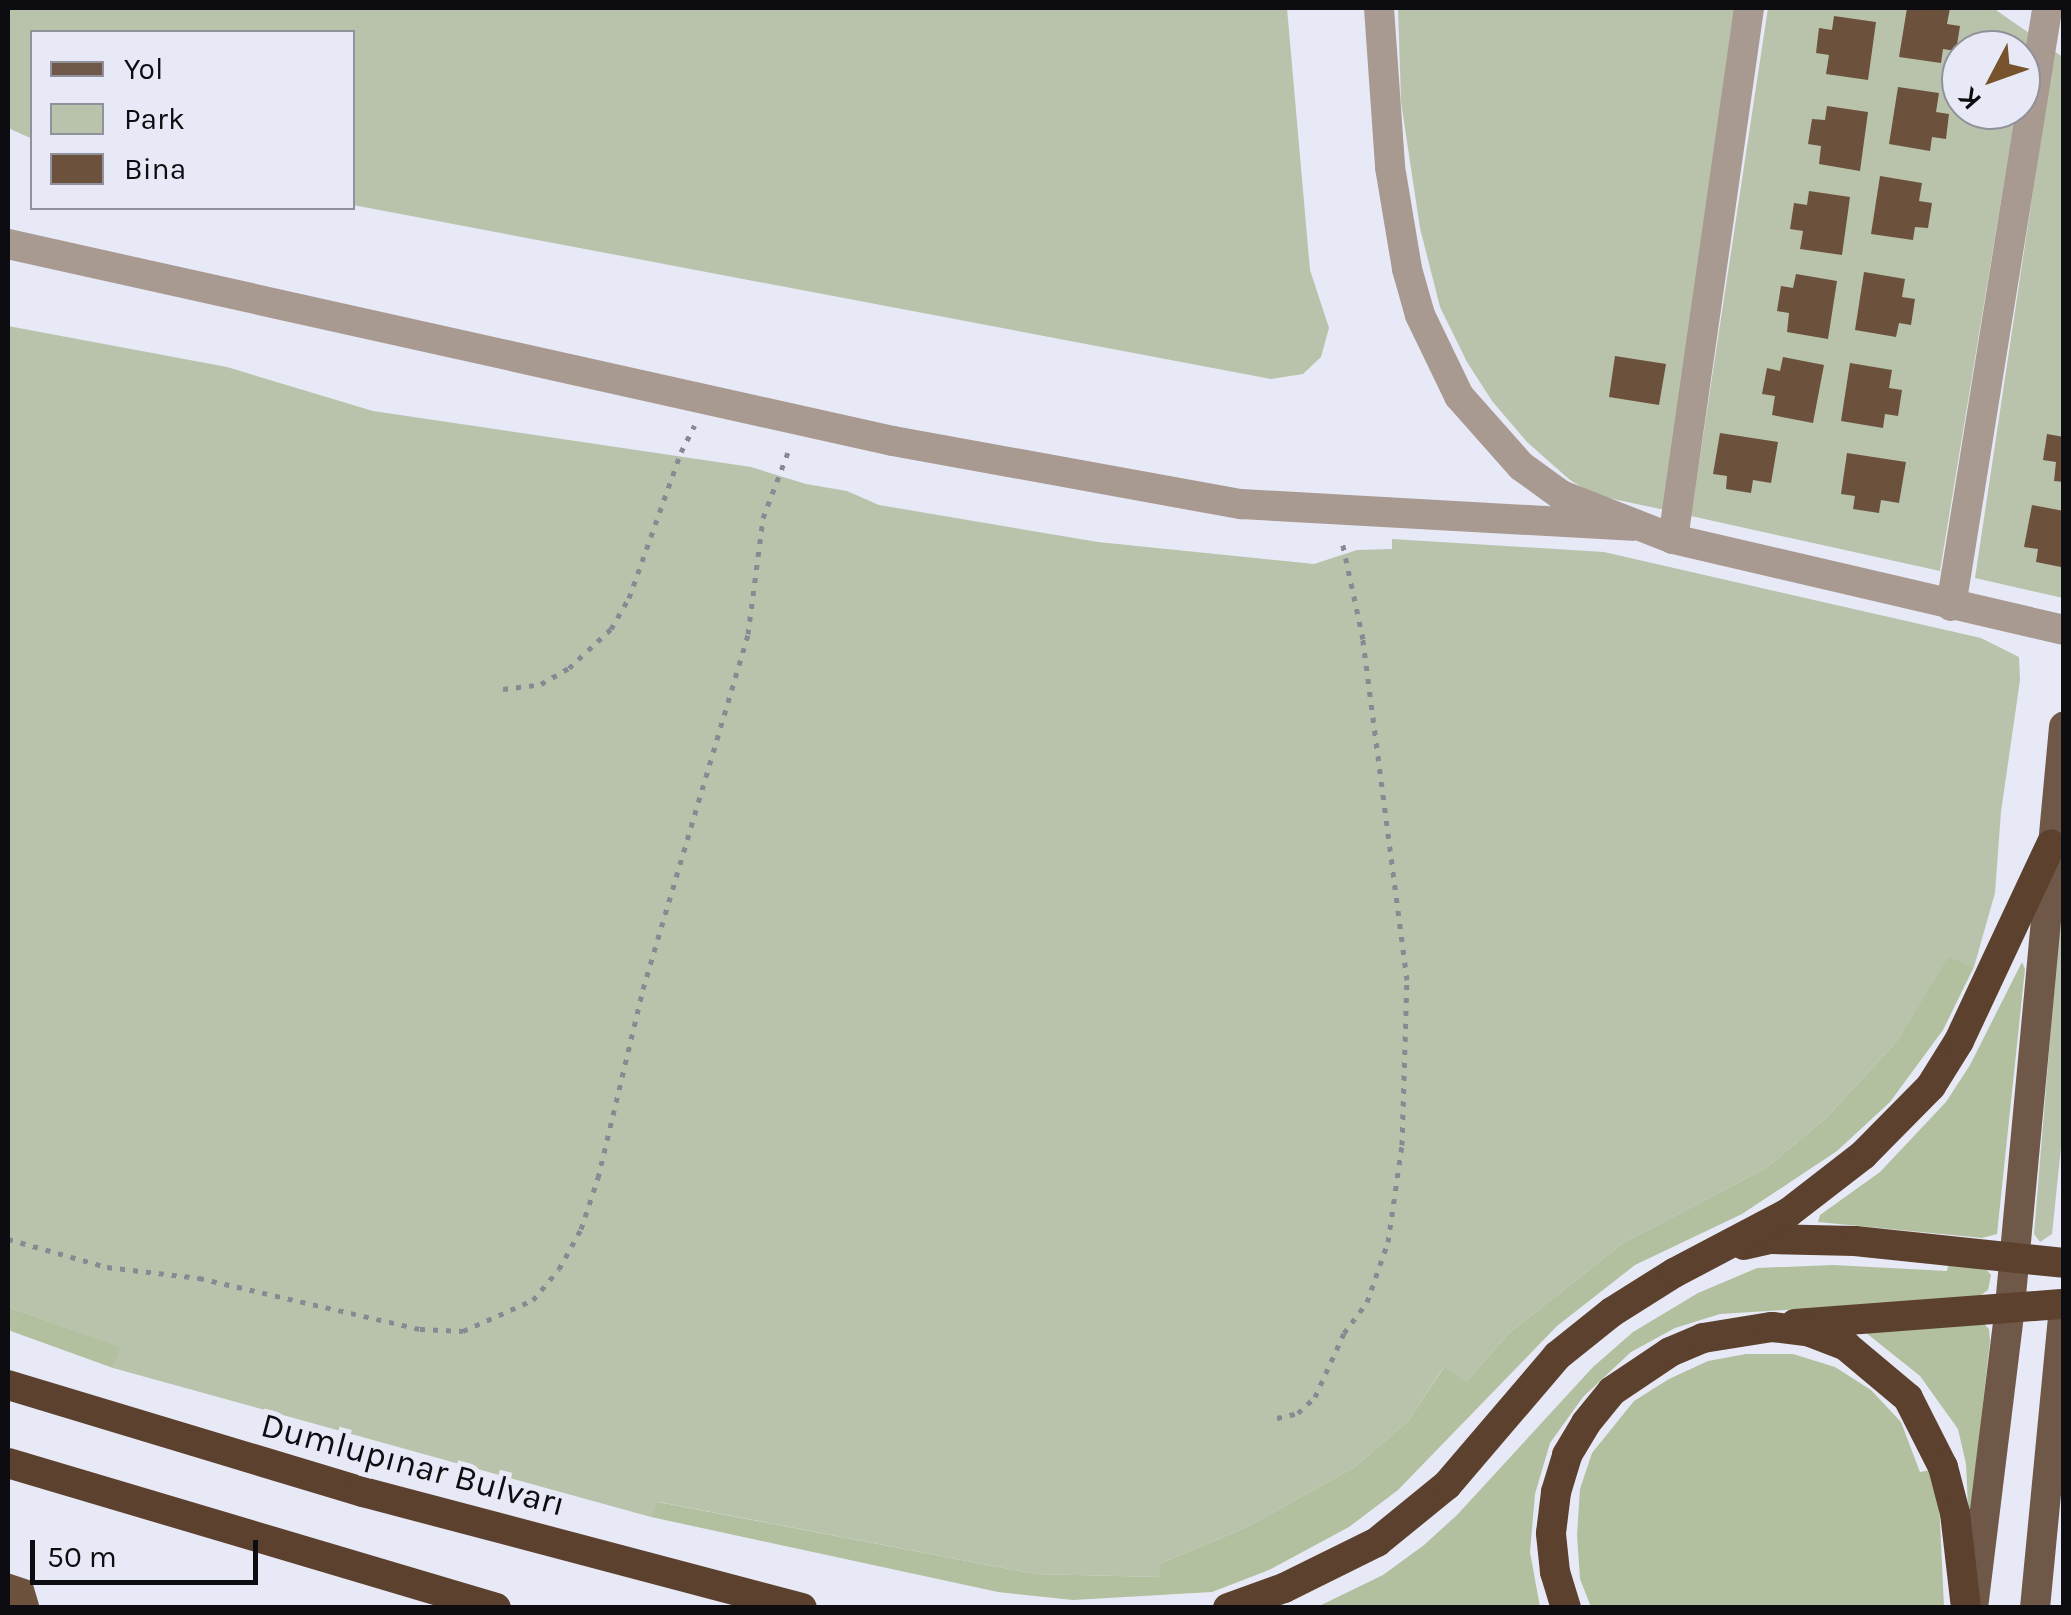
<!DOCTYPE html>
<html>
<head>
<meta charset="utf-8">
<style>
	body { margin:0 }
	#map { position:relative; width:2071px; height:1615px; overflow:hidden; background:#e8e9f6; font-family:Karla,sans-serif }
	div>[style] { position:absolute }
	.green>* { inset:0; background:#b9c3ac }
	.forest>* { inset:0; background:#b2c09f }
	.building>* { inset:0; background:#6c513d }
	.path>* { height:5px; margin-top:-2.5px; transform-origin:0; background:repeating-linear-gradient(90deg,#888992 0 5px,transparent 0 13px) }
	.minor>* { height:30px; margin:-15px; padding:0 15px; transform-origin:15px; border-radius:15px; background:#a89a91 }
	.major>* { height:30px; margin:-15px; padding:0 15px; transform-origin:15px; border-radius:15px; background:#705848 }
	.highway>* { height:30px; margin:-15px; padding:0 15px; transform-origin:15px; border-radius:15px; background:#5c412f }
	span { translate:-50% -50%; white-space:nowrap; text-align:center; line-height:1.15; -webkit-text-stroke:10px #e8e9f6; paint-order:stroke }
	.street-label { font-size:35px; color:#0d0d11 }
	.frame { position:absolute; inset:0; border:10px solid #0d0d11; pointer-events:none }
	.legend { position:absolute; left:30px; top:30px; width:325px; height:180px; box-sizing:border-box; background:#e8e9f6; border:2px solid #90919a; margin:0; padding:12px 18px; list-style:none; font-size:30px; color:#0d0d11 }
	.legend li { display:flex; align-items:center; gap:20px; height:50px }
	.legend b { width:50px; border:2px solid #90919a }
	.north { position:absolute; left:1941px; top:30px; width:100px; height:100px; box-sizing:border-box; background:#e8e9f6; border:2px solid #90919a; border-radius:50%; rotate:229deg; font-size:28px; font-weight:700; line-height:40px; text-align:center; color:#0d0d11 }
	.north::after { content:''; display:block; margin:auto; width:35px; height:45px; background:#76532c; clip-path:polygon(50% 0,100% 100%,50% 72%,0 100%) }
	.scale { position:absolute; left:30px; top:1540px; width:228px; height:45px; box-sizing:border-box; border:5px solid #0d0d11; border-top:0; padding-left:12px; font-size:30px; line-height:35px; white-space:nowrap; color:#0d0d11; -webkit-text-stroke:8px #e8e9f6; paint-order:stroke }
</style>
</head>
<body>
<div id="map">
	<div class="green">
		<div style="clip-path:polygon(8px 8px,1287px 8px,1310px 270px,1329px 328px,1321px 357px,1303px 374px,1271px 379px,353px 205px,352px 32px,32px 32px,32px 138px,28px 137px,8px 128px)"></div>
		<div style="clip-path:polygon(1398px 8px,1740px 8px,1665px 510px,1594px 495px,1570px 480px,1527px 442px,1492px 401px,1467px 362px,1440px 307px,1420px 228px,1401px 102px)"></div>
		<div style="clip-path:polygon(1768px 8px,1993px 8px,2029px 33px,2021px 81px,2021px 50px,1961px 50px,1961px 110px,2016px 110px,1940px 571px,1691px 516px)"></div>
		<div style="clip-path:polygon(2054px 51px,2064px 58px,2063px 598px,1975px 578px)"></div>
		<div style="clip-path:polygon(8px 326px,227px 367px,373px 411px,751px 467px,806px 484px,847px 491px,879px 505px,1098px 542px,1314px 564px,1357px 550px,1392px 549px,1392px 539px,1604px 552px,1981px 638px,2019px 657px,2020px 680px,2001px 812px,1995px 893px,1974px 967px,1948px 958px,1896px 1042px,1827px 1117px,1766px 1168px,1623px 1243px,1509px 1333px,1466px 1382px,1443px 1368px,1409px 1420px,1355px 1467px,1245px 1528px,1161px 1563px,1161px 1577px,1035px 1574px,659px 1502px,651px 1517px,113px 1368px,120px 1347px,8px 1307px)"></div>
		<div style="clip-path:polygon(2063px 880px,2063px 1128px,2052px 1234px,2040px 1242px,2034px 1234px)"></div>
	</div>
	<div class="forest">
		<div style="clip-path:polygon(1948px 957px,1974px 967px,1943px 1030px,1890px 1102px,1837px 1151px,1742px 1214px,1635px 1265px,1557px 1326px,1398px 1490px,1349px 1527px,1269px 1570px,1212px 1592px,1073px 1600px,998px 1592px,651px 1517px,658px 1502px,1035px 1574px,1160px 1577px,1161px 1563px,1245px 1528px,1355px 1467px,1409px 1420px,1444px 1367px,1466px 1382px,1509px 1333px,1623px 1243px,1766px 1168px,1827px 1117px,1896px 1042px)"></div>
		<div style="clip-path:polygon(2022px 962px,2025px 969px,1997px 1234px,1982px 1238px,1818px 1222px,1820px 1215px,1880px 1172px,1946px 1102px,1970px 1065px)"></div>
		<div style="clip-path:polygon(1949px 1262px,1986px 1269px,1991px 1275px,1988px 1290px,1977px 1298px,1720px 1314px,1675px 1328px,1631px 1352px,1583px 1397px,1550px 1443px,1535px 1494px,1530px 1552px,1540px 1607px,1315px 1608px,1383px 1575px,1424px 1545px,1457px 1515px,1593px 1367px,1633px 1332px,1698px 1293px,1757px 1268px,1833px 1265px,1947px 1271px)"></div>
		<div style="clip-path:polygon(8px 1307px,121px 1347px,113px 1368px,8px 1330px)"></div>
		<div style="clip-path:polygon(1983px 1323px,1989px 1329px,1990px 1341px,1969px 1527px,1966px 1464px,1958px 1429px,1920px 1376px,1865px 1332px)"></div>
		<div style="clip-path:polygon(1746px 1354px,1793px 1354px,1835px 1367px,1871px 1390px,1901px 1422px,1920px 1472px,1931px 1470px,1939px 1500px,1944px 1607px,1591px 1607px,1580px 1579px,1577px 1535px,1580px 1489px,1592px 1453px,1634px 1401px,1669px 1379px,1708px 1361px)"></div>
	</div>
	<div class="building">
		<div style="clip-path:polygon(1907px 8px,1950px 8px,1947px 24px,1960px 26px,1956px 51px,1943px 49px,1941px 63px,1899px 57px)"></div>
		<div style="clip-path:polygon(1834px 16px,1876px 22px,1868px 80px,1826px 74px,1829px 55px,1816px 53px,1819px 28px,1832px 30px)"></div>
		<div style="clip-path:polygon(1898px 87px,1939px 93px,1936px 112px,1949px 114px,1946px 139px,1932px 137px,1930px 151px,1889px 144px)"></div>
		<div style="clip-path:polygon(1827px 106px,1868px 112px,1860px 171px,1819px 164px,1821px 146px,1808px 144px,1812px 119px,1825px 120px)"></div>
		<div style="clip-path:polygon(1880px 176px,1922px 183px,1919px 201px,1932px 203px,1928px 228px,1915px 227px,1913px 240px,1871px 234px)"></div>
		<div style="clip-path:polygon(1809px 191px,1850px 197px,1842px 255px,1800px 249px,1803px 231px,1790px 229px,1794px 203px,1807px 205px)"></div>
		<div style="clip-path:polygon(1864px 272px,1905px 279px,1902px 297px,1915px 299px,1911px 325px,1899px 323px,1896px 337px,1855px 330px)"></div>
		<div style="clip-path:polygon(1796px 274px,1837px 281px,1828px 339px,1787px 332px,1789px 313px,1777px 311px,1781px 286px,1793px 288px)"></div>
		<div style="clip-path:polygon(1615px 356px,1666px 364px,1659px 405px,1609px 397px)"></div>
		<div style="clip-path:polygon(1783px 357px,1824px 365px,1813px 423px,1772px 415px,1775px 396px,1762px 394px,1767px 368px,1780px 371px)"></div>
		<div style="clip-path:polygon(1850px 363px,1892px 370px,1889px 388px,1902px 390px,1898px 416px,1885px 414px,1883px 428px,1841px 421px)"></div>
		<div style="clip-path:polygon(1720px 433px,1778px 442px,1771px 483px,1753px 480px,1751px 493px,1726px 489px,1727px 476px,1713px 474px)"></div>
		<div style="clip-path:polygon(2047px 434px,2064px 437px,2064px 482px,2054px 481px,2056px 462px,2043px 460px)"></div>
		<div style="clip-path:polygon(1847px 453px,1906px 462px,1899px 503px,1881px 500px,1879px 513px,1853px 509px,1855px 496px,1841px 494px)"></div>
		<div style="clip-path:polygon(2032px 505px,2064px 511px,2061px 567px,2036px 562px,2038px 549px,2024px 547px)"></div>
		<div style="clip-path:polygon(8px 1573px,32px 1581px,40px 1608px,8px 1608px)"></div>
	</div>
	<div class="path">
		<div style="left:503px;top:689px;width:38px;rotate:-7deg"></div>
		<div style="left:541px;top:684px;width:32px;rotate:-30deg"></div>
		<div style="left:569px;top:668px;width:57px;rotate:-42.9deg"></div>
		<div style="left:611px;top:629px;width:36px;rotate:-60deg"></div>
		<div style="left:629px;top:598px;width:155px;rotate:-70.4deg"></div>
		<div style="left:681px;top:452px;width:30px;rotate:-63deg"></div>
		<div style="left:8px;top:1239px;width:103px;rotate:15.8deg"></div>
		<div style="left:107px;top:1267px;width:93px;rotate:6.8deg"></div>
		<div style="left:199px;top:1278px;width:227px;rotate:13deg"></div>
		<div style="left:420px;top:1329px;width:43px;rotate:2.7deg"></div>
		<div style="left:463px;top:1331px;width:77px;rotate:-23.9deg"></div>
		<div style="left:533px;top:1300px;width:40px;rotate:-50deg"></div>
		<div style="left:559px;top:1269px;width:46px;rotate:-61.2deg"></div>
		<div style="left:581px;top:1229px;width:54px;rotate:-71.6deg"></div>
		<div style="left:598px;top:1178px;width:194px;rotate:-76.6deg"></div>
		<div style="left:643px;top:989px;width:370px;rotate:-73.5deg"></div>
		<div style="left:748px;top:634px;width:117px;rotate:-82.6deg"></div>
		<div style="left:763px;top:518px;width:76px;rotate:-69.2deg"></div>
		<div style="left:1277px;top:1418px;width:22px;rotate:-13deg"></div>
		<div style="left:1298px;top:1413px;width:23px;rotate:-43deg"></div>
		<div style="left:1315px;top:1397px;width:70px;rotate:-65.6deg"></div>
		<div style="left:1344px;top:1333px;width:39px;rotate:-53deg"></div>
		<div style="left:1367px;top:1302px;width:64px;rotate:-70.7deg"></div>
		<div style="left:1388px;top:1242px;width:98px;rotate:-81.8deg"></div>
		<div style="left:1402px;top:1145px;width:165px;rotate:-88.3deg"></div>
		<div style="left:1407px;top:980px;width:344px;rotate:-97.4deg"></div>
		<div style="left:1363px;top:639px;width:100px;rotate:-102.1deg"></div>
	</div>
	<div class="minor">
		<div style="left:1379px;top:8px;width:159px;rotate:86deg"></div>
		<div style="left:1390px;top:167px;width:103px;rotate:80.5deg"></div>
		<div style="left:1407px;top:269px;width:48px;rotate:74.2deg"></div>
		<div style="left:1420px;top:315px;width:90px;rotate:64.3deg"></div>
		<div style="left:1459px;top:396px;width:94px;rotate:48.5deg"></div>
		<div style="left:1521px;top:466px;width:49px;rotate:35.9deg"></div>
		<div style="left:1561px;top:495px;width:120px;rotate:21.4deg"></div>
		<div style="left:1673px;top:539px;width:401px;rotate:13.1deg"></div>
		<div style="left:8px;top:244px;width:907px;rotate:12.55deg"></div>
		<div style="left:893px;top:441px;width:354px;rotate:10.3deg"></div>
		<div style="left:1241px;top:504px;width:392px;rotate:3.2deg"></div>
		<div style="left:1673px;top:539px;width:536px;rotate:-81.85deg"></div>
		<div style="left:1951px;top:606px;width:604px;rotate:-80.85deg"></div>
	</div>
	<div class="major">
		<div style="left:1973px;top:1608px;width:304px;rotate:-83deg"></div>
		<div style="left:2010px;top:1306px;width:582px;rotate:-84.67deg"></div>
		<div style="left:2035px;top:1608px;width:302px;rotate:-84.5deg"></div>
	</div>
	<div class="highway">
		<div style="left:1744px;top:1245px;width:27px;rotate:-13deg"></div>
		<div style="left:1770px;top:1239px;width:85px;rotate:1.3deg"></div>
		<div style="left:1855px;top:1241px;width:210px;rotate:6deg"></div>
		<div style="left:1795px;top:1324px;width:270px;rotate:-4.3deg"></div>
		<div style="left:8px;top:1385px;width:371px;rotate:16.8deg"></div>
		<div style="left:363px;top:1492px;width:454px;rotate:14.8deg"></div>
		<div style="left:8px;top:1463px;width:509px;rotate:16.55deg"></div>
		<div style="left:1228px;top:1608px;width:59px;rotate:-19.7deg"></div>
		<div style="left:1284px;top:1588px;width:104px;rotate:-26.3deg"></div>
		<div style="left:1377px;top:1542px;width:90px;rotate:-39.2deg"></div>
		<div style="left:1447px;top:1485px;width:170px;rotate:-49.5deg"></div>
		<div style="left:1557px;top:1356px;width:70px;rotate:-38.7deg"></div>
		<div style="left:1612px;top:1312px;width:73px;rotate:-32.2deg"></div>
		<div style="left:1674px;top:1273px;width:129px;rotate:-27.8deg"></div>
		<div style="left:1788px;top:1213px;width:95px;rotate:-37.7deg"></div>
		<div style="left:1863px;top:1155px;width:97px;rotate:-45.4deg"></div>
		<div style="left:1931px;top:1086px;width:53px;rotate:-58.1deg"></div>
		<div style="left:1959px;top:1041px;width:217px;rotate:-64.9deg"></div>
		<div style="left:1566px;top:1608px;width:38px;rotate:-107deg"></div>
		<div style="left:1555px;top:1572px;width:39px;rotate:-96deg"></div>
		<div style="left:1551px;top:1533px;width:41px;rotate:-83deg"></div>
		<div style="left:1556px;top:1492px;width:39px;rotate:-73deg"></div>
		<div style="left:1567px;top:1455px;width:37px;rotate:-59deg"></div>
		<div style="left:1586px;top:1423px;width:41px;rotate:-50.9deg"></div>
		<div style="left:1612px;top:1391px;width:70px;rotate:-33.9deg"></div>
		<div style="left:1670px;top:1352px;width:36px;rotate:-23deg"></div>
		<div style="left:1703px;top:1338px;width:70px;rotate:-9.1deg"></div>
		<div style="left:1772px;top:1327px;width:38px;rotate:7deg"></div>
		<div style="left:1810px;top:1332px;width:39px;rotate:21deg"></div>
		<div style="left:1846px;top:1346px;width:81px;rotate:40deg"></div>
		<div style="left:1908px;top:1398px;width:77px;rotate:63.1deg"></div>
		<div style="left:1943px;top:1467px;width:48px;rotate:75.4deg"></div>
		<div style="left:1955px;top:1513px;width:96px;rotate:83.4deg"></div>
	</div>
	<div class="street-label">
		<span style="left:413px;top:1465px;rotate:15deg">Dumlupınar Bulvarı</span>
	</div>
	<div class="frame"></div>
	<ul class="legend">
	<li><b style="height:12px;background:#705848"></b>Yol</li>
	<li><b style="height:28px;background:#b9c3ac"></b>Park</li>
	<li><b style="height:28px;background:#6c513d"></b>Bina</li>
	</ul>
	<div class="north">K</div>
	<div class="scale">50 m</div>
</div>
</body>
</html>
